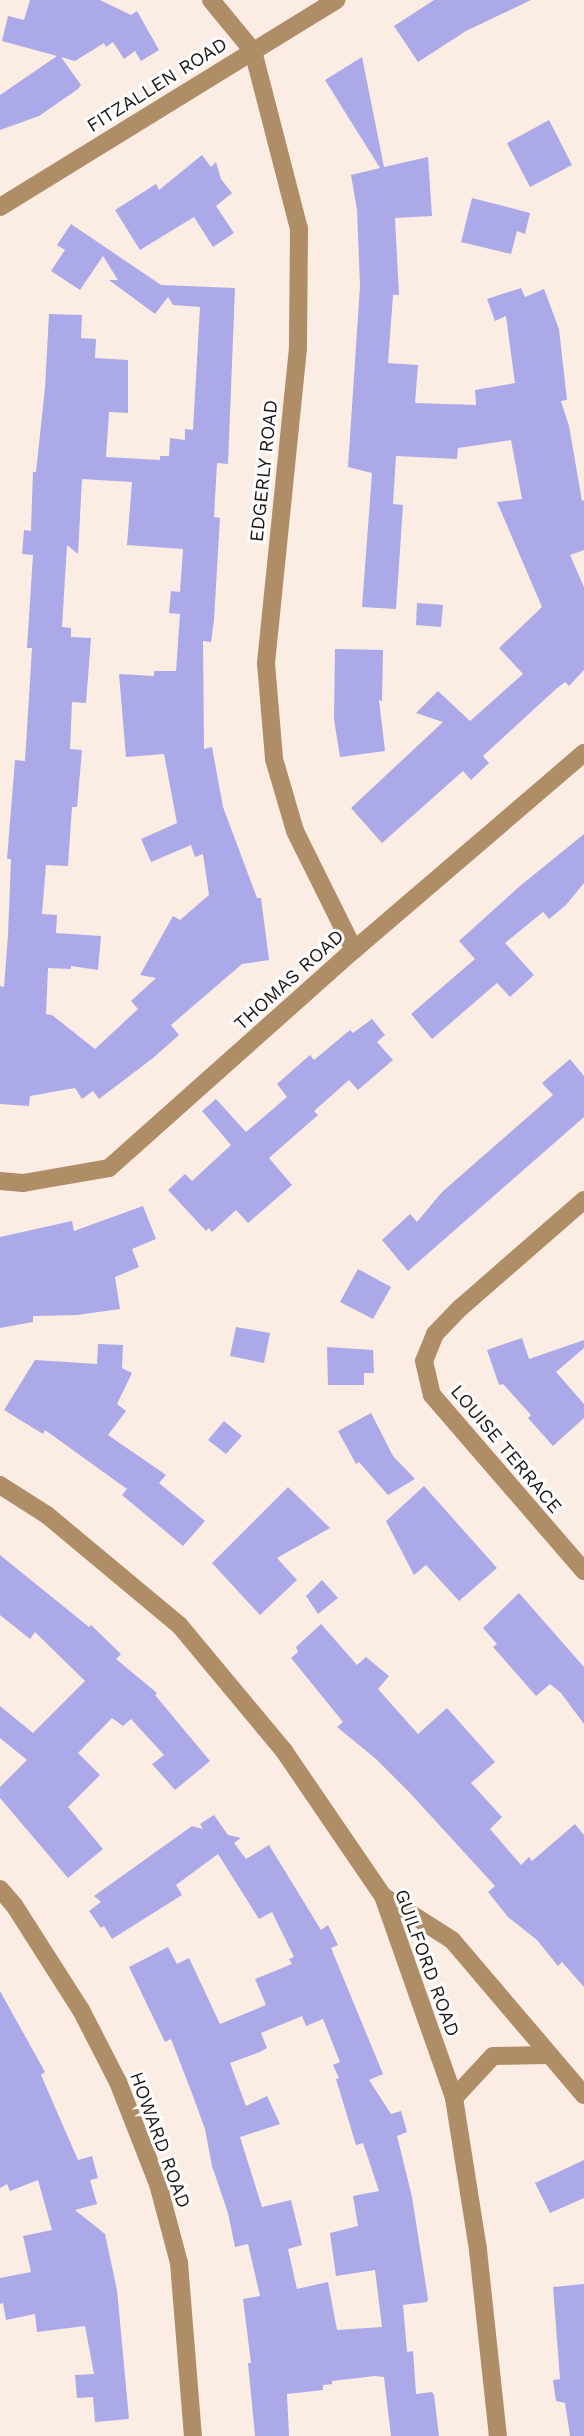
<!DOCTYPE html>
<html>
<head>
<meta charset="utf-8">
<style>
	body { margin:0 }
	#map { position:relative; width:584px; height:2436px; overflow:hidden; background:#fbece4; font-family:"Work Sans",sans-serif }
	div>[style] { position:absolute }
	.building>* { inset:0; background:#aca9e9 }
	.minor>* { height:18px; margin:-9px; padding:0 9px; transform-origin:9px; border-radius:9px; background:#af8d66 }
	span { translate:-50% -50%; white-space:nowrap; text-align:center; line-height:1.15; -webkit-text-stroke:6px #fdfdfd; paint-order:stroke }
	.street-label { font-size:19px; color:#1d1815 }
</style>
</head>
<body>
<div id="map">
	<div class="building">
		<div style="clip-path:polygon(30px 0,100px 0,131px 15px,137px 11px,159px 50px,141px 61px,135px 51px,124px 59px,113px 42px,106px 47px,104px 43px,75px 61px,61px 57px,81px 85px,78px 89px,39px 116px,0 130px,0 95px,57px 56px,2px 41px,8px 16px,24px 20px)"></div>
		<div style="clip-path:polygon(434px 0,531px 0,466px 31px,418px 62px,394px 26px)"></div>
		<div style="clip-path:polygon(362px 57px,384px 167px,428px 157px,432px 216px,395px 218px,399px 295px,393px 295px,388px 363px,418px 365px,415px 403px,476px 405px,475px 390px,515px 383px,506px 316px,495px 321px,487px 299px,521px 288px,525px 297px,544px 289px,559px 329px,567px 400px,561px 401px,569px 426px,582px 501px,584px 500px,584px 550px,570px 555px,584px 587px,584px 670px,569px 686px,565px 682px,556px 689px,483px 756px,489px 763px,471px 780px,463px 771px,382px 843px,351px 808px,443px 722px,416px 713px,438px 691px,470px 721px,523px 674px,499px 648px,542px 607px,497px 502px,522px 499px,511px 440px,458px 448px,457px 459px,396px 456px,393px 504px,403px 505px,396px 609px,362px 607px,372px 473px,348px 467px,360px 286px,357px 210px,351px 175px,380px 168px,325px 80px)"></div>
		<div style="clip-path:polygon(549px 120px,572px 165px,530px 187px,507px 143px)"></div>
		<div style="clip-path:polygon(202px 155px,211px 167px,216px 162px,221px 179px,232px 193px,216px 206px,234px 233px,213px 247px,194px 217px,140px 250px,115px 210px,156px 184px,159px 190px)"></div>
		<div style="clip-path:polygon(472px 198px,530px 213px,525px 234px,517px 231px,511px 254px,461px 242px)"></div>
		<div style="clip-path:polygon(evenodd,71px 224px,161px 285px,235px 288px,228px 464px,217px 463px,214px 517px,220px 518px,214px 620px,211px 642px,203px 641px,204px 749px,212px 747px,223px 807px,257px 898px,261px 898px,269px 960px,242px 964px,171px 1025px,179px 1035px,153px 1058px,99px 1099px,93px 1091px,82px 1099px,75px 1088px,30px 1096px,29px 1106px,0 1104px,0 986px,4px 987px,8px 935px,11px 859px,7px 859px,15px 760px,25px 761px,32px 648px,27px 648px,33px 555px,22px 554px,23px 543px,24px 530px,31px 531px,33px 472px,36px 472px,45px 388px,49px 314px,82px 315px,81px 338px,96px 339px,95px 358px,128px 360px,128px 413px,109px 412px,106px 457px,160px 460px,160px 456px,169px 456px,170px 438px,185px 440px,185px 429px,193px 430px,200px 307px,173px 305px,168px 297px,155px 314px,109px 280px,118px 280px,103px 256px,80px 290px,51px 271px,65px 250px,57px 245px,71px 224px,82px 479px,132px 482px,127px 545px,183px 549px,180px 592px,171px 591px,169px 613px,180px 614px,176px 671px,154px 671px,154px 676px,119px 674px,126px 757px,164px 754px,177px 823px,141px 839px,151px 862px,191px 845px,195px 857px,203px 854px,209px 895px,180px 920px,173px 916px,140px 975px,156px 978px,131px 1001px,138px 1009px,95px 1049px,52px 1015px,46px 1014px,48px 968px,71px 969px,71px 966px,98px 970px,101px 936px,56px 933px,57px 915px,42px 914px,46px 865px,68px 866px,72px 807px,77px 807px,82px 750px,70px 749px,72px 702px,86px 703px,91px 638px,71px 637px,71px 628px,62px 627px,67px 545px,78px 554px,82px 479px)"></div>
		<div style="clip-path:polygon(417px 603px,443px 605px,441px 627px,416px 625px)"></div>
		<div style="clip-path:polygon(335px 649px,383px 650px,382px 701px,379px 700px,385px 751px,340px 757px,334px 719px)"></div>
		<div style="clip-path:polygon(584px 834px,584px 883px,566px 905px,549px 919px,543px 912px,505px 943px,534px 975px,510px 997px,497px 983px,432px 1039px,411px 1014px,475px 959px,459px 941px,520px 886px)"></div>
		<div style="clip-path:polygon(372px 1019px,385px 1035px,377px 1042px,393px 1060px,358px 1090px,349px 1080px,314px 1111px,318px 1115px,269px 1158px,292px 1185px,248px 1223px,236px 1210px,212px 1232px,209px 1228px,206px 1231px,168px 1190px,185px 1174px,192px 1181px,231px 1145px,202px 1111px,216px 1099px,246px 1132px,287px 1097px,277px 1084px,310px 1055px,314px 1060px,350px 1030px,353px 1033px)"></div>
		<div style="clip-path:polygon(570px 1059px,584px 1076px,584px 1117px,408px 1271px,382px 1240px,410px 1214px,417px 1222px,442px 1192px,553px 1095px,542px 1083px)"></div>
		<div style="clip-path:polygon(143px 1206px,156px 1239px,132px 1249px,139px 1267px,115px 1277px,120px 1309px,77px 1315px,33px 1316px,33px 1322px,0 1328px,0 1237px,72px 1221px,74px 1231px)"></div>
		<div style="clip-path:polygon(358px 1269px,391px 1287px,373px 1319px,340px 1302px)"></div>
		<div style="clip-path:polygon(236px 1327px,270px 1333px,264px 1363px,230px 1356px)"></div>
		<div style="clip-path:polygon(522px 1338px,529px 1359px,584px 1340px,584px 1348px,556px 1372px,584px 1404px,584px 1418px,553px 1446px,528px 1418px,531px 1415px,503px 1384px,499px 1385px,487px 1350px)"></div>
		<div style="clip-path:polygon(98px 1344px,123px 1345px,122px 1368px,132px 1373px,117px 1404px,126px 1411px,108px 1435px,166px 1475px,159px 1483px,205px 1521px,183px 1546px,122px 1495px,127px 1489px,45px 1430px,43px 1434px,4px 1410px,35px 1360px,97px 1364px)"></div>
		<div style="clip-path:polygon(327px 1347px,373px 1350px,374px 1373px,364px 1373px,364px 1385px,328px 1385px)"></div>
		<div style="clip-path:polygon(371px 1413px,393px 1456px,415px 1479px,388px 1495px,359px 1462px,356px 1464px,338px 1431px)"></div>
		<div style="clip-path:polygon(224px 1421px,242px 1436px,226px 1454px,208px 1440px)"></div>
		<div style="clip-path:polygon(424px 1486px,497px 1568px,459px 1601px,426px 1565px,414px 1575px,386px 1521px)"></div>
		<div style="clip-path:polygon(288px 1487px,330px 1528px,277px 1558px,297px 1580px,260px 1615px,212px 1563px)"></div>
		<div style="clip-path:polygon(0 1555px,89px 1627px,91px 1625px,121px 1654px,116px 1659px,157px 1693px,155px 1695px,210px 1761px,175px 1790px,152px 1764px,164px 1755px,131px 1719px,123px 1726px,112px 1718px,78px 1753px,100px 1775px,68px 1807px,103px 1849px,68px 1878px,0 1798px,0 1787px,27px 1760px,0 1738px,0 1706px,33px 1733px,85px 1681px,35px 1632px,30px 1639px,0 1615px)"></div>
		<div style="clip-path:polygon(322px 1580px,338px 1598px,318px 1614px,306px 1596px)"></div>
		<div style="clip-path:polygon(519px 1593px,584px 1667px,584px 1724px,561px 1693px,550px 1684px,536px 1696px,493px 1647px,497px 1644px,483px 1628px)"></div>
		<div style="clip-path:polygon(321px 1624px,357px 1665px,366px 1657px,389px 1676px,378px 1689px,418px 1734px,447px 1708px,495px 1762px,471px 1783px,502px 1817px,490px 1829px,521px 1865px,529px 1857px,532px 1861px,575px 1824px,584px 1835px,584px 1987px,562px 1962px,558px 1966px,537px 1940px,508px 1917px,488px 1892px,495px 1886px,409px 1792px,376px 1759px,337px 1727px,343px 1722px,291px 1658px,298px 1652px,296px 1647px)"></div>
		<div style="clip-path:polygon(evenodd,214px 1815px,228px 1835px,241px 1838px,234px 1843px,246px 1859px,269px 1845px,321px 1930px,328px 1925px,338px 1945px,331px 1948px,383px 2074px,369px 2080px,391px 2114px,401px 2111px,407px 2132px,397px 2136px,412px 2197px,428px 2299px,427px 2302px,403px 2305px,407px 2352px,413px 2351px,416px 2394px,432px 2392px,434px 2395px,439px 2436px,391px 2436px,384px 2377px,375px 2376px,332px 2381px,332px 2384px,323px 2385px,323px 2390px,287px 2394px,289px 2436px,255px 2436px,248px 2363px,251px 2363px,243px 2299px,260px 2296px,248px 2244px,235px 2247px,228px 2213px,212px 2166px,205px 2129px,193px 2096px,171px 2039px,165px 2042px,129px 1967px,168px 1947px,177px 1964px,189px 1958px,220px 2024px,266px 2005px,255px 1979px,292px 1964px,289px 1959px,294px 1957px,272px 1912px,259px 1919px,218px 1854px,176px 1885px,182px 1895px,112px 1939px,104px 1926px,101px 1928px,89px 1911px,101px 1902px,94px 1896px,192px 1826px,203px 1829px,200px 1824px,214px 1815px,302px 2016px,306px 2026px,323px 2019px,340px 2062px,333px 2065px,339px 2078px,336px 2079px,356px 2145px,363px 2143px,379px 2191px,353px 2196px,358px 2226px,330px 2233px,336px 2276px,375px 2270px,382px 2327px,337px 2330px,328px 2282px,297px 2289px,288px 2249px,302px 2245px,291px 2200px,262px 2207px,240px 2137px,280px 2124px,267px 2096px,246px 2106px,230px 2063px,260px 2052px,267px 2048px,261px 2033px,302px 2016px)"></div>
		<div style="clip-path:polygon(0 1991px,45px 2072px,41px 2075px,78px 2160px,92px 2156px,98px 2178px,90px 2180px,97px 2204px,75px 2210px,105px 2234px,117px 2290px,129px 2419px,95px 2422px,93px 2397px,77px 2398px,75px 2375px,94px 2374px,85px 2326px,37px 2332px,35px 2314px,6px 2320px,3px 2303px,0 2304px,0 2278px,31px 2272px,23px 2236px,52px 2230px,38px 2180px,10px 2191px,7px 2184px,0 2188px)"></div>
		<div style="clip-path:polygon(584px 2160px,584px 2198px,550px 2213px,535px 2183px)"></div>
		<div style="clip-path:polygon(584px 2284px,584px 2436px,570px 2436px,565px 2403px,556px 2401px,553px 2380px,560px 2379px,553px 2287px)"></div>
	</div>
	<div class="minor">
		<div style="left:211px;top:0;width:66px;rotate:50.5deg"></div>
		<div style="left:253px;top:51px;width:184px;rotate:75.5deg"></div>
		<div style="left:299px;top:229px;width:119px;rotate:90.5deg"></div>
		<div style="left:298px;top:348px;width:317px;rotate:95.8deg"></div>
		<div style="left:266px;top:663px;width:96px;rotate:85.2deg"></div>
		<div style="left:274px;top:759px;width:75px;rotate:73.7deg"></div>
		<div style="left:295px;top:831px;width:133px;rotate:63.6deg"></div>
		<div style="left:0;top:207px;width:395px;rotate:-31.6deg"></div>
		<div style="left:0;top:1181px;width:23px;rotate:5deg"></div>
		<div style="left:23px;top:1183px;width:87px;rotate:-9.9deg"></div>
		<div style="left:109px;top:1168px;width:328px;rotate:-41.7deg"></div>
		<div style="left:354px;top:950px;width:303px;rotate:-40.6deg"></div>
		<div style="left:584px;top:1200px;width:164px;rotate:138.9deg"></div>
		<div style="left:460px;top:1308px;width:36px;rotate:134deg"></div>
		<div style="left:435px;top:1334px;width:29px;rotate:112deg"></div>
		<div style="left:424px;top:1361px;width:35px;rotate:77deg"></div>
		<div style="left:432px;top:1395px;width:233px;rotate:49.2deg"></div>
		<div style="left:0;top:1485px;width:56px;rotate:32.6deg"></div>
		<div style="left:47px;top:1515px;width:173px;rotate:39.8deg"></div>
		<div style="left:180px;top:1626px;width:163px;rotate:50.2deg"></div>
		<div style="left:284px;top:1751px;width:176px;rotate:55.7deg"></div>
		<div style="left:383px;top:1896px;width:214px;rotate:70.6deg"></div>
		<div style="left:454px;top:2098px;width:154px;rotate:81deg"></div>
		<div style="left:478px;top:2250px;width:187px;rotate:83.9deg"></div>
		<div style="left:0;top:1889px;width:21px;rotate:49deg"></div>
		<div style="left:14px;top:1905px;width:125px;rotate:57.5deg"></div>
		<div style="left:81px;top:2010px;width:81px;rotate:62.8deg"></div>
		<div style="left:118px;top:2082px;width:110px;rotate:68.6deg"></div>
		<div style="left:158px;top:2184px;width:82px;rotate:75.1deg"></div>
		<div style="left:179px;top:2263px;width:174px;rotate:85.4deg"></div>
		<div style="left:383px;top:1896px;width:82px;rotate:32.5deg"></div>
		<div style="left:452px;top:1940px;width:204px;rotate:49.6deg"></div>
		<div style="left:454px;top:2098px;width:57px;rotate:-47.1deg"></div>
		<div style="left:493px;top:2056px;width:55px;rotate:-1deg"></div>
	</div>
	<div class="street-label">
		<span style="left:157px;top:85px;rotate:-32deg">FITZALLEN ROAD</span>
		<span style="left:264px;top:471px;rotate:-84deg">EDGERLY ROAD</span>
		<span style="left:289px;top:980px;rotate:-42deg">THOMAS ROAD</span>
		<span style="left:506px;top:1449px;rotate:50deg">LOUISE TERRACE</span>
		<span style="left:427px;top:1963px;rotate:70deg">GUILFORD ROAD</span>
		<span style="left:160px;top:2140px;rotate:70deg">HOWARD ROAD</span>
	</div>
</div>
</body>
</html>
